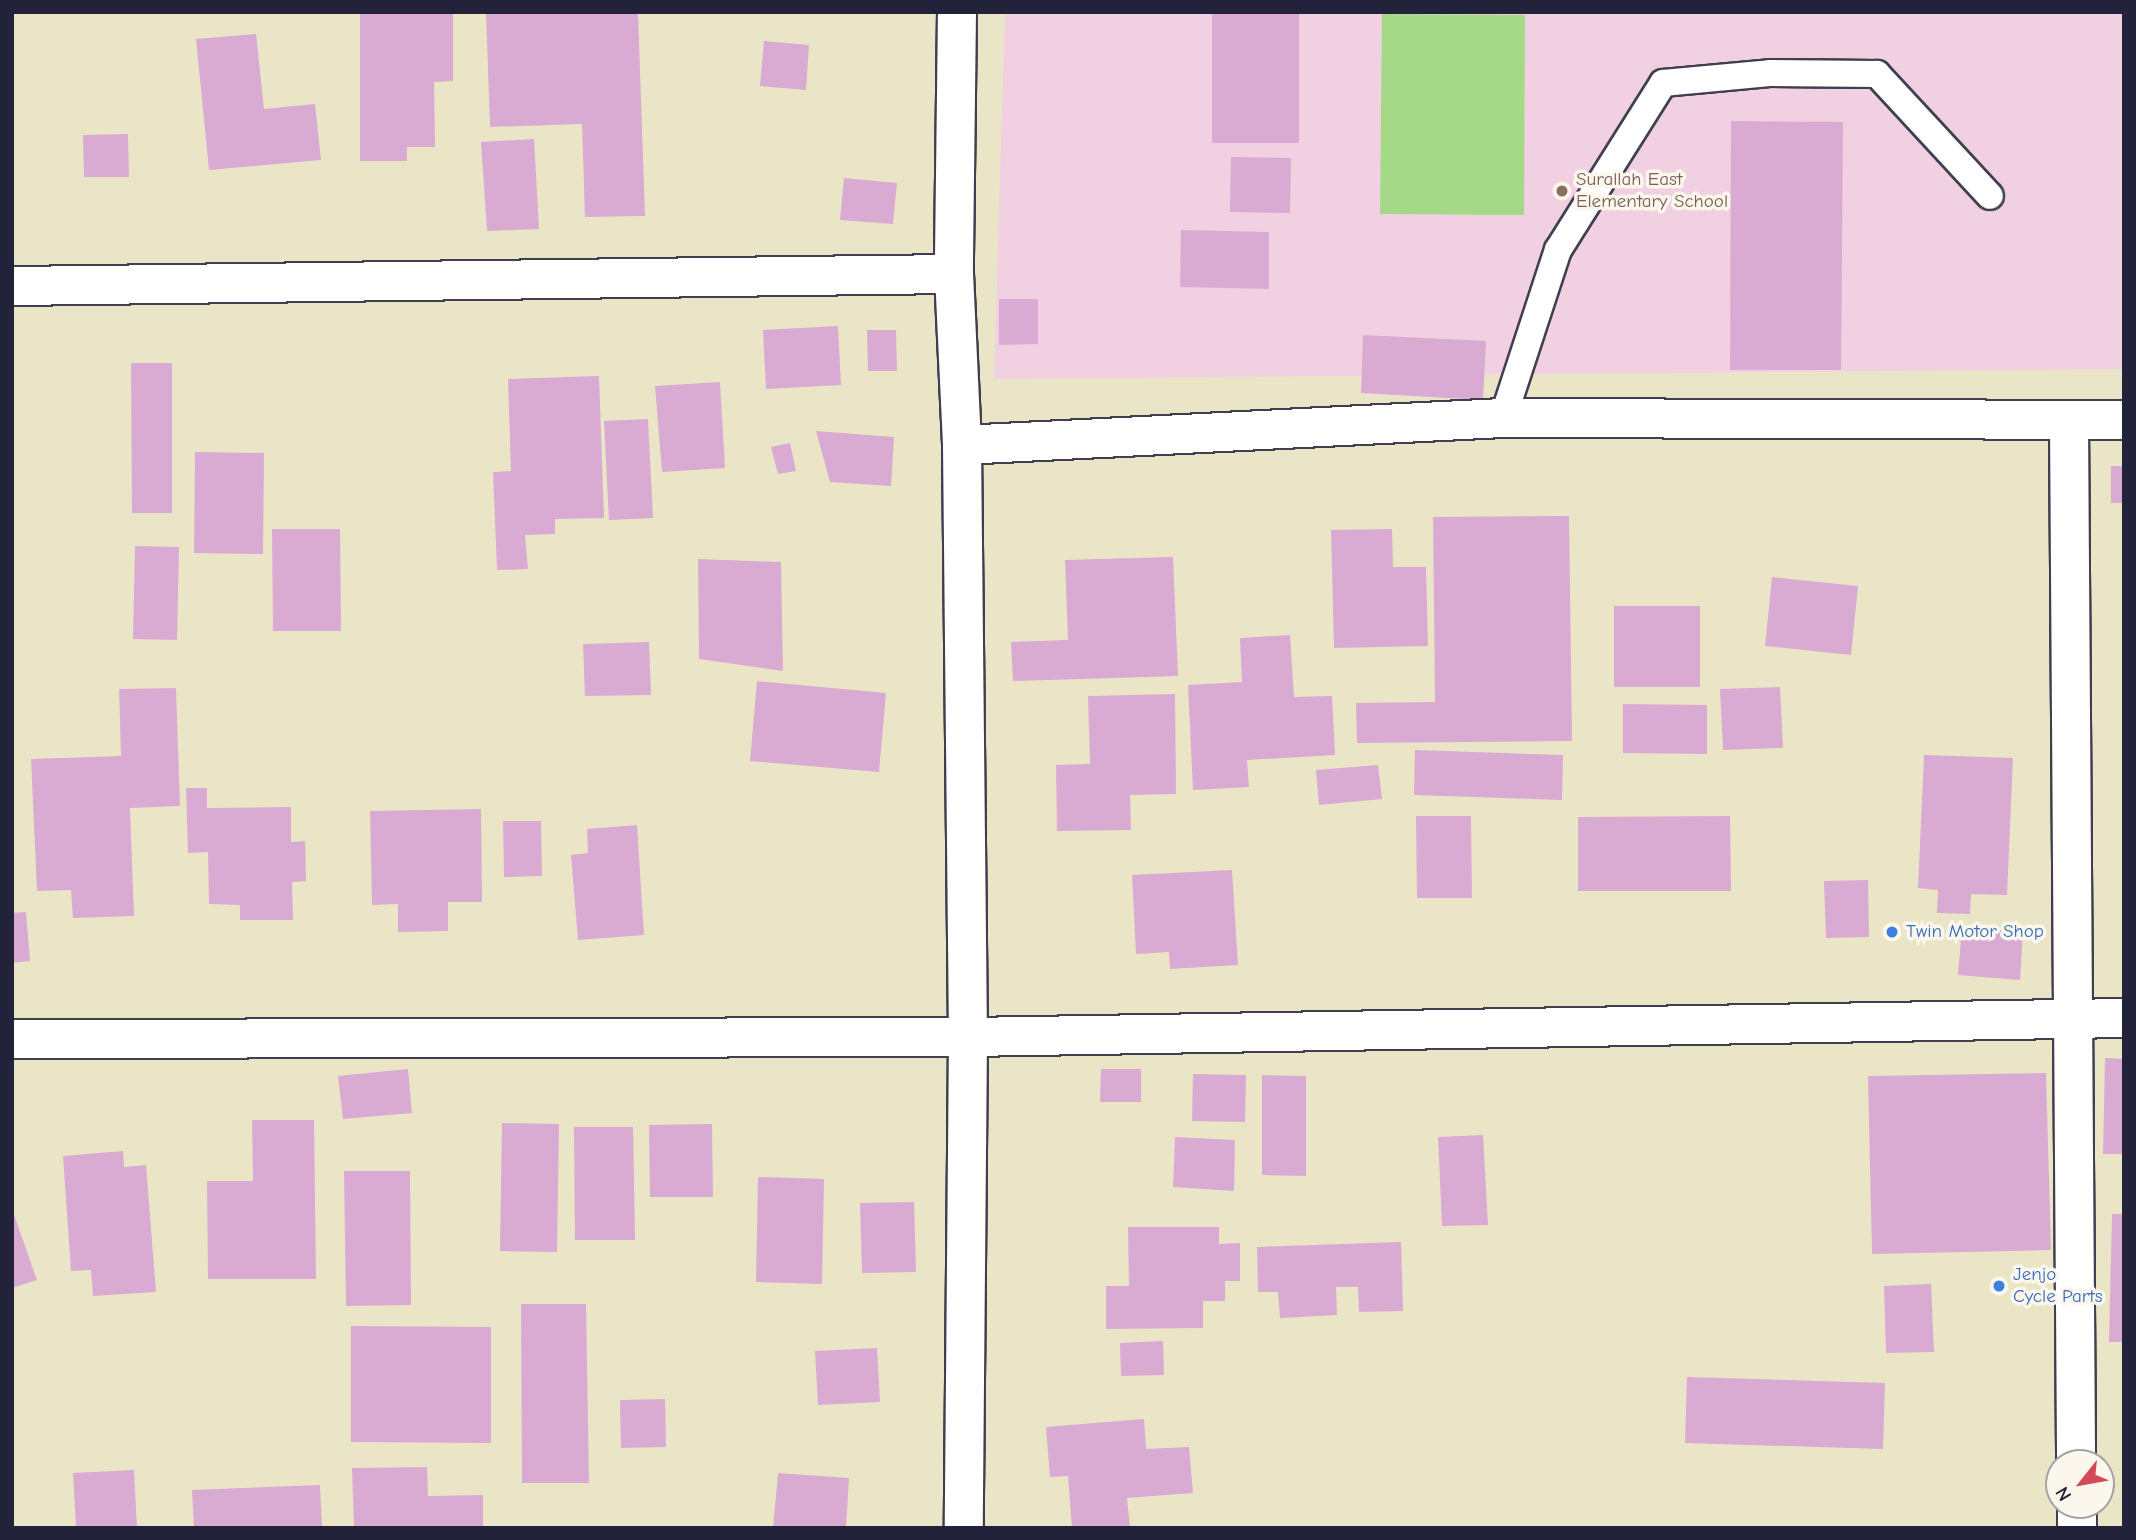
<!DOCTYPE html>
<html>
<head>
<meta charset="utf-8">
<style>
	body { margin:0 }
	#map { position:relative; width:2136px; height:1540px; overflow:hidden; background:#ebe5c7; font-family:"Comic Neue",sans-serif }
	div>[style] { position:absolute }
	.built>* { inset:0; background:#f1d0e2 }
	.green>* { inset:0; background:#a5d988 }
	.building>* { inset:0; background:#d9abd2 }
	.roads { filter:drop-shadow(2px 0 #403f50) drop-shadow(-2px 0 #403f50) drop-shadow(0 2px #403f50) drop-shadow(0 -2px #403f50) }
	.service>* { height:26px; margin:-13px; padding:0 13px; transform-origin:13px; border-radius:13px; background:#fff }
	.minor>* { height:38px; margin:-19px; padding:0 19px; transform-origin:19px; border-radius:19px; background:#fff }
	.tertiary>* { height:38px; margin:-19px; padding:0 19px; transform-origin:19px; border-radius:19px; background:#fff }
	.dots>* { width:19px; height:19px; translate:-50% -50%; box-sizing:border-box; border:4px solid #fbf7ec; border-radius:50% }
	span { translate:-50% -50%; white-space:nowrap; text-align:center; line-height:1.15; -webkit-text-stroke:7px #fbf7ec; paint-order:stroke }
	.education-label { font-size:19px; color:#785e54 }
	.left { translate:0 -50%; text-align:left }
	.shop-label { font-size:19px; color:#366cbe }
	.frame { position:absolute; inset:0; border:14px solid #22223b; pointer-events:none }
	.north { position:absolute; left:2045px; top:1449px; width:70px; height:70px; box-sizing:border-box; background:#fbf7ec; border:2px solid #a4a2a5; border-radius:50%; rotate:239deg; font-size:19px; font-weight:700; line-height:28px; text-align:center; color:#22223b }
	.north::after { content:''; display:block; margin:auto; width:24px; height:32px; background:#d1495b; clip-path:polygon(50% 0,100% 100%,50% 72%,0 100%) }
</style>
</head>
<body>
<div id="map">
	<div class="built">
		<div style="clip-path:polygon(1005px 12px,2124px 12px,2124px 369px,994px 379px)"></div>
	</div>
	<div class="green">
		<div style="clip-path:polygon(1382px 14px,1525px 15px,1524px 215px,1380px 214px)"></div>
	</div>
	<div class="building">
		<div style="clip-path:polygon(360px 12px,453px 12px,453px 81px,434px 82px,435px 147px,407px 147px,407px 161px,360px 161px)"></div>
		<div style="clip-path:polygon(486px 12px,638px 12px,645px 216px,585px 217px,582px 124px,490px 127px)"></div>
		<div style="clip-path:polygon(1212px 12px,1299px 12px,1299px 143px,1212px 143px)"></div>
		<div style="clip-path:polygon(256px 34px,264px 109px,315px 104px,321px 160px,209px 170px,196px 39px)"></div>
		<div style="clip-path:polygon(764px 41px,809px 45px,806px 90px,760px 86px)"></div>
		<div style="clip-path:polygon(1731px 121px,1843px 122px,1841px 370px,1730px 370px)"></div>
		<div style="clip-path:polygon(128px 134px,129px 177px,84px 177px,83px 135px)"></div>
		<div style="clip-path:polygon(534px 139px,539px 229px,487px 231px,481px 142px)"></div>
		<div style="clip-path:polygon(1231px 157px,1291px 158px,1290px 213px,1230px 212px)"></div>
		<div style="clip-path:polygon(844px 178px,897px 183px,893px 224px,840px 220px)"></div>
		<div style="clip-path:polygon(1181px 230px,1269px 232px,1269px 289px,1180px 287px)"></div>
		<div style="clip-path:polygon(999px 299px,1038px 299px,1038px 344px,999px 345px)"></div>
		<div style="clip-path:polygon(838px 326px,841px 385px,766px 389px,763px 330px)"></div>
		<div style="clip-path:polygon(867px 330px,896px 330px,897px 371px,868px 371px)"></div>
		<div style="clip-path:polygon(1363px 335px,1486px 341px,1483px 400px,1361px 393px)"></div>
		<div style="clip-path:polygon(131px 363px,172px 363px,172px 513px,132px 513px)"></div>
		<div style="clip-path:polygon(599px 376px,604px 518px,555px 519px,555px 534px,525px 535px,528px 569px,497px 570px,493px 472px,511px 471px,508px 379px)"></div>
		<div style="clip-path:polygon(720px 382px,725px 468px,662px 472px,655px 386px)"></div>
		<div style="clip-path:polygon(648px 419px,653px 518px,609px 520px,604px 421px)"></div>
		<div style="clip-path:polygon(816px 431px,894px 437px,891px 486px,830px 482px)"></div>
		<div style="clip-path:polygon(790px 443px,796px 471px,778px 474px,771px 447px)"></div>
		<div style="clip-path:polygon(195px 452px,264px 453px,263px 554px,194px 553px)"></div>
		<div style="clip-path:polygon(2111px 466px,2124px 466px,2124px 503px,2111px 503px)"></div>
		<div style="clip-path:polygon(1569px 516px,1572px 741px,1357px 743px,1356px 703px,1435px 702px,1433px 517px)"></div>
		<div style="clip-path:polygon(272px 529px,340px 529px,341px 631px,273px 631px)"></div>
		<div style="clip-path:polygon(1392px 529px,1393px 567px,1426px 567px,1428px 646px,1334px 648px,1331px 530px)"></div>
		<div style="clip-path:polygon(135px 546px,179px 547px,177px 640px,133px 639px)"></div>
		<div style="clip-path:polygon(1173px 557px,1178px 676px,1013px 681px,1011px 642px,1068px 640px,1065px 560px)"></div>
		<div style="clip-path:polygon(698px 559px,781px 562px,783px 671px,699px 659px)"></div>
		<div style="clip-path:polygon(1772px 577px,1858px 586px,1851px 655px,1765px 646px)"></div>
		<div style="clip-path:polygon(1614px 606px,1700px 606px,1700px 687px,1614px 687px)"></div>
		<div style="clip-path:polygon(1290px 635px,1294px 697px,1332px 696px,1335px 755px,1247px 760px,1249px 787px,1193px 790px,1188px 685px,1242px 682px,1240px 638px)"></div>
		<div style="clip-path:polygon(649px 642px,651px 695px,585px 696px,583px 644px)"></div>
		<div style="clip-path:polygon(757px 681px,886px 693px,879px 772px,750px 761px)"></div>
		<div style="clip-path:polygon(1780px 687px,1783px 748px,1723px 750px,1720px 689px)"></div>
		<div style="clip-path:polygon(176px 688px,180px 806px,130px 808px,134px 916px,73px 918px,71px 890px,37px 891px,31px 759px,121px 756px,119px 689px)"></div>
		<div style="clip-path:polygon(1175px 694px,1176px 794px,1130px 795px,1131px 830px,1057px 831px,1056px 765px,1090px 764px,1088px 696px)"></div>
		<div style="clip-path:polygon(1623px 704px,1707px 705px,1707px 754px,1623px 753px)"></div>
		<div style="clip-path:polygon(1415px 750px,1563px 755px,1562px 800px,1414px 795px)"></div>
		<div style="clip-path:polygon(1924px 755px,2013px 758px,2007px 895px,1971px 894px,1970px 914px,1937px 913px,1938px 890px,1918px 888px)"></div>
		<div style="clip-path:polygon(1378px 765px,1382px 799px,1319px 805px,1316px 770px)"></div>
		<div style="clip-path:polygon(186px 788px,207px 788px,207px 808px,291px 807px,291px 842px,305px 841px,306px 881px,292px 882px,293px 920px,240px 920px,240px 905px,209px 904px,208px 852px,188px 853px)"></div>
		<div style="clip-path:polygon(481px 809px,482px 902px,448px 902px,448px 931px,398px 932px,398px 904px,372px 905px,370px 811px)"></div>
		<div style="clip-path:polygon(1416px 816px,1471px 816px,1472px 898px,1417px 898px)"></div>
		<div style="clip-path:polygon(1730px 816px,1731px 891px,1578px 891px,1578px 817px)"></div>
		<div style="clip-path:polygon(503px 821px,541px 821px,542px 876px,504px 877px)"></div>
		<div style="clip-path:polygon(637px 825px,644px 935px,578px 940px,571px 855px,588px 853px,587px 829px)"></div>
		<div style="clip-path:polygon(1232px 870px,1238px 965px,1170px 969px,1169px 952px,1136px 954px,1132px 875px)"></div>
		<div style="clip-path:polygon(1868px 880px,1869px 937px,1826px 938px,1824px 881px)"></div>
		<div style="clip-path:polygon(26px 912px,30px 961px,12px 963px,12px 913px)"></div>
		<div style="clip-path:polygon(1962px 927px,2023px 932px,2020px 980px,1958px 975px)"></div>
		<div style="clip-path:polygon(2105px 1058px,2124px 1059px,2124px 1154px,2103px 1154px)"></div>
		<div style="clip-path:polygon(408px 1069px,412px 1113px,343px 1119px,338px 1076px)"></div>
		<div style="clip-path:polygon(1101px 1069px,1141px 1069px,1141px 1102px,1100px 1102px)"></div>
		<div style="clip-path:polygon(2046px 1073px,2051px 1250px,1872px 1254px,1868px 1076px)"></div>
		<div style="clip-path:polygon(1193px 1074px,1246px 1075px,1245px 1122px,1192px 1121px)"></div>
		<div style="clip-path:polygon(1262px 1075px,1306px 1076px,1306px 1176px,1262px 1175px)"></div>
		<div style="clip-path:polygon(252px 1120px,314px 1120px,316px 1279px,208px 1279px,207px 1181px,253px 1181px)"></div>
		<div style="clip-path:polygon(502px 1123px,559px 1124px,557px 1252px,500px 1251px)"></div>
		<div style="clip-path:polygon(712px 1124px,713px 1197px,650px 1197px,649px 1125px)"></div>
		<div style="clip-path:polygon(574px 1127px,633px 1127px,635px 1240px,575px 1240px)"></div>
		<div style="clip-path:polygon(1483px 1135px,1488px 1225px,1442px 1226px,1438px 1137px)"></div>
		<div style="clip-path:polygon(1175px 1137px,1235px 1140px,1234px 1191px,1173px 1187px)"></div>
		<div style="clip-path:polygon(123px 1151px,124px 1167px,146px 1165px,156px 1292px,93px 1296px,91px 1270px,71px 1271px,63px 1156px)"></div>
		<div style="clip-path:polygon(344px 1171px,410px 1171px,411px 1305px,346px 1306px)"></div>
		<div style="clip-path:polygon(758px 1177px,824px 1179px,822px 1284px,756px 1282px)"></div>
		<div style="clip-path:polygon(914px 1202px,916px 1272px,862px 1273px,860px 1203px)"></div>
		<div style="clip-path:polygon(12px 1209px,37px 1280px,12px 1288px)"></div>
		<div style="clip-path:polygon(2112px 1214px,2124px 1214px,2124px 1342px,2109px 1342px)"></div>
		<div style="clip-path:polygon(1128px 1227px,1219px 1227px,1219px 1244px,1240px 1243px,1240px 1281px,1225px 1281px,1225px 1301px,1203px 1301px,1203px 1328px,1106px 1329px,1106px 1286px,1129px 1286px)"></div>
		<div style="clip-path:polygon(1401px 1242px,1403px 1311px,1359px 1312px,1358px 1287px,1336px 1287px,1337px 1315px,1280px 1318px,1278px 1292px,1258px 1292px,1257px 1247px)"></div>
		<div style="clip-path:polygon(1931px 1284px,1934px 1352px,1886px 1353px,1884px 1286px)"></div>
		<div style="clip-path:polygon(521px 1304px,586px 1304px,589px 1483px,522px 1483px)"></div>
		<div style="clip-path:polygon(351px 1326px,491px 1327px,491px 1443px,351px 1442px)"></div>
		<div style="clip-path:polygon(1163px 1341px,1164px 1375px,1121px 1376px,1120px 1343px)"></div>
		<div style="clip-path:polygon(877px 1348px,880px 1402px,818px 1405px,815px 1351px)"></div>
		<div style="clip-path:polygon(1687px 1377px,1885px 1383px,1883px 1449px,1685px 1443px)"></div>
		<div style="clip-path:polygon(665px 1399px,666px 1447px,621px 1448px,620px 1400px)"></div>
		<div style="clip-path:polygon(1144px 1419px,1146px 1449px,1189px 1447px,1193px 1493px,1127px 1498px,1130px 1527px,1072px 1528px,1068px 1476px,1050px 1477px,1046px 1427px)"></div>
		<div style="clip-path:polygon(427px 1467px,428px 1496px,483px 1495px,483px 1528px,354px 1528px,352px 1468px)"></div>
		<div style="clip-path:polygon(134px 1470px,137px 1528px,76px 1528px,73px 1473px)"></div>
		<div style="clip-path:polygon(778px 1473px,849px 1478px,846px 1528px,773px 1528px)"></div>
		<div style="clip-path:polygon(320px 1485px,322px 1528px,194px 1528px,192px 1490px)"></div>
	</div>
	<div class="roads">
		<div class="service">
			<div style="left:1503px;top:418px;width:177px;rotate:-71.9deg"></div>
			<div style="left:1558px;top:250px;width:197px;rotate:-57.8deg"></div>
			<div style="left:1663px;top:83px;width:107px;rotate:-5.3deg"></div>
			<div style="left:1770px;top:73px;width:107px;rotate:0.5deg"></div>
			<div style="left:1877px;top:74px;width:166px;rotate:47.2deg"></div>
		</div>
		<div class="minor">
			<div style="left:12px;top:286px;width:942px;rotate:-0.73deg"></div>
			<div style="left:2069px;top:423px;width:1040px;rotate:89.61deg"></div>
			<div style="left:12px;top:1039px;width:956px;rotate:-0.12deg"></div>
			<div style="left:968px;top:1037px;width:1156px;rotate:-0.94deg"></div>
			<div style="left:2077px;top:1505px;width:23px;rotate:90deg"></div>
		</div>
		<div class="tertiary">
			<div style="left:957px;top:12px;width:262px;rotate:90.7deg"></div>
			<div style="left:954px;top:274px;width:171px;rotate:87.3deg"></div>
			<div style="left:962px;top:445px;width:592px;rotate:89.42deg"></div>
			<div style="left:968px;top:1037px;width:491px;rotate:90.5deg"></div>
			<div style="left:962px;top:445px;width:542px;rotate:-2.86deg"></div>
			<div style="left:1503px;top:418px;width:621px;rotate:0.18deg"></div>
		</div>
	</div>
	<div class="dots">
		<div style="left:1562px;top:191px;background:#8d6e63"></div>
		<div style="left:1892px;top:932px;background:#3f7fe0"></div>
		<div style="left:1999px;top:1286px;background:#3f7fe0"></div>
	</div>
	<div class="education-label">
		<span class="left" style="left:1576px;top:191px">Surallah East<br>Elementary School</span>
	</div>
	<div class="shop-label">
		<span class="left" style="left:1906px;top:932px">Twin Motor Shop</span>
		<span class="left" style="left:2013px;top:1286px">Jenjo<br>Cycle Parts</span>
	</div>
	<div class="frame"></div>
	<div class="north">N</div>
</div>
</body>
</html>
